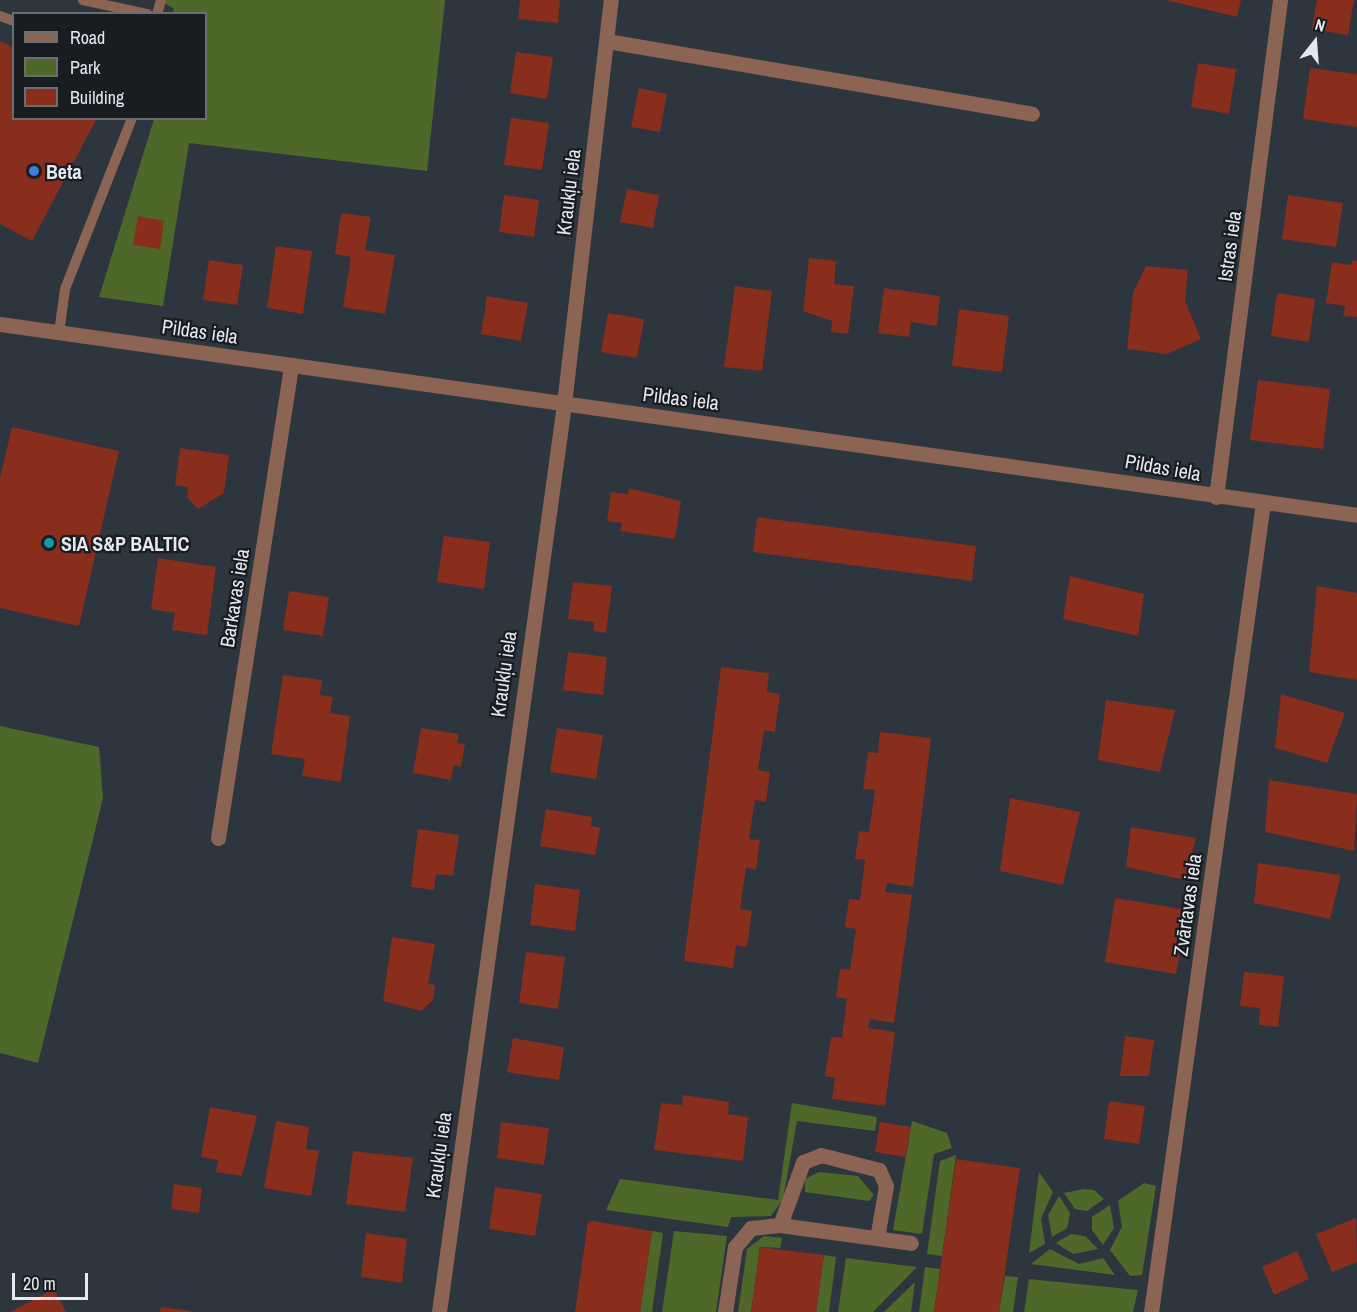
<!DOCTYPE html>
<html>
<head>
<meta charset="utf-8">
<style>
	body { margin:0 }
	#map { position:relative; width:1357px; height:1312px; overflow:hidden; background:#2d353e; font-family:"Archivo Narrow",sans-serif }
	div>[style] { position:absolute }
	.green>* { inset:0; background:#4e682a }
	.building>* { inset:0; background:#892d1d }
	.service>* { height:10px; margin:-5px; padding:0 5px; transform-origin:5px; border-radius:5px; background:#8c6454 }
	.minor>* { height:15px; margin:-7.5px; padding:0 7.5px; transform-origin:7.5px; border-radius:7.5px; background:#8c6454 }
	.dots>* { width:16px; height:16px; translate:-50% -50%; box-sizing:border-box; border:3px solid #191c21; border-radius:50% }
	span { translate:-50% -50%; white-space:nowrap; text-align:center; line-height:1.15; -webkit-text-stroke:4.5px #191c21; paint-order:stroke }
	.poi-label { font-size:20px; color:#e4e9ef; font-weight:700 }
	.left { translate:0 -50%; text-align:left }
	.street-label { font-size:20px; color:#e4e9ef }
	.legend { position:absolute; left:12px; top:12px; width:195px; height:108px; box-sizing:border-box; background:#191c21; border:2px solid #6a6e73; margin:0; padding:8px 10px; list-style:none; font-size:18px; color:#e4e9ef }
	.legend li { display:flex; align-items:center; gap:12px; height:30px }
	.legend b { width:30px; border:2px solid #6a6e73 }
	.north { position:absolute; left:1285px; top:12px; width:60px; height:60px; -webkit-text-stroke:4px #191c21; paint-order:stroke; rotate:17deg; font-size:16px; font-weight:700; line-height:24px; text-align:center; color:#e4e9ef }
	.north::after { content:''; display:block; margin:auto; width:21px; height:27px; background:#e4e9ef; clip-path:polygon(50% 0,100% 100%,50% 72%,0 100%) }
	.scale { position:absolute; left:12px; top:1273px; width:76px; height:27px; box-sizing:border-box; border:3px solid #e4e9ef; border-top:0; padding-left:8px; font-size:18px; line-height:21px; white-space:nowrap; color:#e4e9ef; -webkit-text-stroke:4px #191c21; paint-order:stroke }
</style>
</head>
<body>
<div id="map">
	<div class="green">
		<div style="clip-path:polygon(159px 0,445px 0,427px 171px,189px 143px,163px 306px,99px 297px,154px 119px,206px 118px,206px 14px,172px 13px,174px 9px)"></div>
		<div style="clip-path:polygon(0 726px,99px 747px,103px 798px,38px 1063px,0 1053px)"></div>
		<div style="clip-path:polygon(792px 1103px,877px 1117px,875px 1131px,797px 1121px,783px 1199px,771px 1216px,731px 1217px,728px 1227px,606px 1210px,620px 1179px,778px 1200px)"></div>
		<div style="clip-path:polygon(912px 1121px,947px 1133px,952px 1148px,934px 1154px,922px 1234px,893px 1230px)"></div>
		<div style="clip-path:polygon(956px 1155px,942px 1256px,927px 1254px,940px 1161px)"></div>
		<div style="clip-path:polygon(819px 1172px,858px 1176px,874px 1195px,869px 1201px,805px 1192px,805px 1179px)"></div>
		<div style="clip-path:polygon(1039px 1172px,1053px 1192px,1041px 1219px,1045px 1244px,1029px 1253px)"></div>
		<div style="clip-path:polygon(1144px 1183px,1156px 1186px,1142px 1275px,1130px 1276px,1110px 1250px,1122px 1227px,1118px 1201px)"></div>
		<div style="clip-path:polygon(1084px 1189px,1094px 1190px,1104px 1199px,1087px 1211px,1075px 1209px,1064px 1193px)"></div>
		<div style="clip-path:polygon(1059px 1196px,1070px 1213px,1067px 1228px,1052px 1237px,1048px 1215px)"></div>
		<div style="clip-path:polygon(1110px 1205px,1114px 1228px,1103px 1245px,1092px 1230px,1092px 1217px)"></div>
		<div style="clip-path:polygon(652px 1231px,663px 1233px,652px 1312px,640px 1312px)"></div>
		<div style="clip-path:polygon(674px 1231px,727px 1236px,716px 1312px,662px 1312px)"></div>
		<div style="clip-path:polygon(1071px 1234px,1085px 1236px,1098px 1249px,1073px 1254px,1056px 1243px)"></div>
		<div style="clip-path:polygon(764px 1236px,782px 1238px,780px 1248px,760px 1247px,751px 1312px,738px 1312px,747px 1249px)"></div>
		<div style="clip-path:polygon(1050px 1249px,1079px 1264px,1103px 1258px,1115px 1275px,1031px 1264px)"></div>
		<div style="clip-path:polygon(824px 1255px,836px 1257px,829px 1312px,816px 1312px)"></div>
		<div style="clip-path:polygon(846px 1258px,917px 1267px,873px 1312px,838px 1312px)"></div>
		<div style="clip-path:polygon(925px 1267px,940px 1269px,934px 1312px,919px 1312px)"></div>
		<div style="clip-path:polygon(1005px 1276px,1018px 1277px,1013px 1312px,999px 1312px)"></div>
		<div style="clip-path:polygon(1029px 1279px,1138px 1290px,1133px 1312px,1024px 1312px)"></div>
		<div style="clip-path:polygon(915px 1282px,911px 1312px,884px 1312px)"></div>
	</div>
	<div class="building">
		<div style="clip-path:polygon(520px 0,560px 0,558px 23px,518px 19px)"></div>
		<div style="clip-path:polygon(1166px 0,1241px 0,1237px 17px)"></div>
		<div style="clip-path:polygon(1317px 0,1354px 0,1348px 35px,1312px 29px)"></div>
		<div style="clip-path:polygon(0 41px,14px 48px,14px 118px,97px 118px,32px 241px,0 224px)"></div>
		<div style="clip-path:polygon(516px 52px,553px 57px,547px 99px,510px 93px)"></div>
		<div style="clip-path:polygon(1198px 63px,1236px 69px,1229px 114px,1191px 107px)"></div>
		<div style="clip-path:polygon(1310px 68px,1357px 74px,1357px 127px,1303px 119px)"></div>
		<div style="clip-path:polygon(639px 88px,667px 94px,660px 132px,631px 127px)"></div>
		<div style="clip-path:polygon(511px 118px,549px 123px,542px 170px,504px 165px)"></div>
		<div style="clip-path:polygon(627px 189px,659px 195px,653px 228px,620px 222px)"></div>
		<div style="clip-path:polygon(504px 195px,539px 200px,534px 237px,499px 232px)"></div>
		<div style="clip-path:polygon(1288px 195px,1343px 203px,1336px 247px,1282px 239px)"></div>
		<div style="clip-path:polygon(341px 213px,371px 217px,365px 250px,395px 255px,385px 314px,343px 307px,351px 257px,335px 254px)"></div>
		<div style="clip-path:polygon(138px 216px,164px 221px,160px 249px,133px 245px)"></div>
		<div style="clip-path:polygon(276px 246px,312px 251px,303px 314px,267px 308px)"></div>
		<div style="clip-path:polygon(809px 258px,836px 261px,834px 284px,854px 286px,848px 334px,831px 332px,832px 321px,803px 311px)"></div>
		<div style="clip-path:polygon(209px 260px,243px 265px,237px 305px,203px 300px)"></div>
		<div style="clip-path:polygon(1353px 260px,1357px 261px,1357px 317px,1343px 316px,1345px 306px,1326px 303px,1332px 262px,1351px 265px)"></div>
		<div style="clip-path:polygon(1146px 266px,1188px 270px,1185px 301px,1201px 339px,1167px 354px,1127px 349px,1133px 293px)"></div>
		<div style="clip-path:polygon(735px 286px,772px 291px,762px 371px,724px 367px)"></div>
		<div style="clip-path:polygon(884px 288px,940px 296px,937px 326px,911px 322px,909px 337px,878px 333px)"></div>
		<div style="clip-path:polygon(1277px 293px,1315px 299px,1309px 342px,1271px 336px)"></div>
		<div style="clip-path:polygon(487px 296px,528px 303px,521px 341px,481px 334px)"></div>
		<div style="clip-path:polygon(959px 309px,1009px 316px,1002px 372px,952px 366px)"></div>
		<div style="clip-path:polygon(608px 313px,644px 319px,637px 358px,601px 352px)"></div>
		<div style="clip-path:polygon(1258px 380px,1330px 389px,1323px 449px,1250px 440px)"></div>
		<div style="clip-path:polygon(12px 427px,119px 451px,79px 626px,0 608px,0 478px)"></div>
		<div style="clip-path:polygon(180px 448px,229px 455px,224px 493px,198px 509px,187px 497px,188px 487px,175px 485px)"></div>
		<div style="clip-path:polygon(629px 488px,681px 501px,675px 539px,620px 531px,622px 523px,607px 521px,611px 492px,628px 494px)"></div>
		<div style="clip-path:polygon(757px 517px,976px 546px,972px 581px,753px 552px)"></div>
		<div style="clip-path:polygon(444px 536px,490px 542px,484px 589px,437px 582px)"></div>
		<div style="clip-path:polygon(158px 558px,216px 567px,207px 635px,172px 630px,175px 613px,151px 609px)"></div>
		<div style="clip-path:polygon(1070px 576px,1144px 594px,1138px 636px,1063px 619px)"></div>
		<div style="clip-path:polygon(573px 582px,612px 586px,606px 633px,593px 631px,594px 622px,568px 619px)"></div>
		<div style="clip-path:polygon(1317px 586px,1357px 593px,1357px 680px,1309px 672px)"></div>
		<div style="clip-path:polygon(289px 591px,329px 597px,323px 636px,283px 630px)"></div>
		<div style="clip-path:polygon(568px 652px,607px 657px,603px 695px,563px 690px)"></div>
		<div style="clip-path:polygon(721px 667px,769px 673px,767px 692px,780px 694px,775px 732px,764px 730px,758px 770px,770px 772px,766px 802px,755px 800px,749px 839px,760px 840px,756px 869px,746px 868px,740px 909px,752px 911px,747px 947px,736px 945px,733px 968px,684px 961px)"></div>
		<div style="clip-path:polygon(283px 675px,322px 680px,320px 695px,333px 697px,330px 713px,350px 716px,341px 782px,302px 776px,305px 759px,271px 754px)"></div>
		<div style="clip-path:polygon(1281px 694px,1345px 713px,1327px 763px,1275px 748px)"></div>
		<div style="clip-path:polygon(1106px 700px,1175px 710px,1160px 772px,1098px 760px)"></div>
		<div style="clip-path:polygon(421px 728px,459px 734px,457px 743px,465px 744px,461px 767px,454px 765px,451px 780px,413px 773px)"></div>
		<div style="clip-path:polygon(557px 728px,603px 735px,596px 779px,550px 772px)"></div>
		<div style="clip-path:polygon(880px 732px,931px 738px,913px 887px,887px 883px,885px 892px,912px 895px,894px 1023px,870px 1019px,868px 1028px,895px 1032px,885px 1106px,832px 1099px,835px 1078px,825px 1076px,831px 1037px,842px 1038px,847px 999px,836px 997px,840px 969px,850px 970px,856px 929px,845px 927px,849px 899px,860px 900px,865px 860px,855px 859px,859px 831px,869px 832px,875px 790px,863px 789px,868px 752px,878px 753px)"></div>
		<div style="clip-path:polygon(1269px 780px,1357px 794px,1354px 851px,1265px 832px)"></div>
		<div style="clip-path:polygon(1010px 798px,1080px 812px,1063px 885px,1000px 871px)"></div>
		<div style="clip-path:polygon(546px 809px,592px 817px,591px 826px,600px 828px,595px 855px,540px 846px)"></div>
		<div style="clip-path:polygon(1131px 827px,1196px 838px,1185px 880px,1126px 867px)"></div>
		<div style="clip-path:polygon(418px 829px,459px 835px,453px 876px,436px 874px,434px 890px,411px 887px)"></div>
		<div style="clip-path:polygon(1258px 863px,1341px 875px,1330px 919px,1254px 903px)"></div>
		<div style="clip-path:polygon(535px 884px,580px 890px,575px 931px,530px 925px)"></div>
		<div style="clip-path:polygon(1115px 898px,1187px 910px,1176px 974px,1105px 962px)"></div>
		<div style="clip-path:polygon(392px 937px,435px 944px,428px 984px,435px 985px,433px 1000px,421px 1011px,383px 1001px)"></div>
		<div style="clip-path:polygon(526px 952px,565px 957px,558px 1009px,519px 1003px)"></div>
		<div style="clip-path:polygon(1244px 972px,1284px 976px,1278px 1027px,1259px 1025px,1260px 1008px,1240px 1006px)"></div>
		<div style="clip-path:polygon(1125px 1036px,1154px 1040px,1149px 1076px,1120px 1076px)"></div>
		<div style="clip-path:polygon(513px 1038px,564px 1047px,559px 1080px,507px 1072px)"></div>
		<div style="clip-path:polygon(683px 1095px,729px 1102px,728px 1114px,748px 1117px,743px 1161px,654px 1150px,661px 1103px,682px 1105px)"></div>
		<div style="clip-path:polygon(1109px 1101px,1145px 1106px,1139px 1144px,1104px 1139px)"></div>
		<div style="clip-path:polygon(210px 1107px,257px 1116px,242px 1176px,216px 1172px,218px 1160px,201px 1157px)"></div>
		<div style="clip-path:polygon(276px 1121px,309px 1127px,306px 1149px,319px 1151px,311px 1196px,264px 1188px)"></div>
		<div style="clip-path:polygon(501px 1122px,549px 1128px,544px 1165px,497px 1158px)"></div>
		<div style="clip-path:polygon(880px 1122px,911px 1127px,905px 1157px,875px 1152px)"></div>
		<div style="clip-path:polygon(353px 1151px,413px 1158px,405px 1212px,346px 1204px)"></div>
		<div style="clip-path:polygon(956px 1159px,1020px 1168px,999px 1312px,934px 1312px)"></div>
		<div style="clip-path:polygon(174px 1184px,202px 1188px,199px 1213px,171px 1209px)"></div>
		<div style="clip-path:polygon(495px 1187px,542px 1194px,535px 1236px,489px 1229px)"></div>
		<div style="clip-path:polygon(1356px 1218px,1357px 1262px,1332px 1272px,1316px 1234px)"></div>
		<div style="clip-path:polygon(593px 1221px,652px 1231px,640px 1312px,575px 1312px,588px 1222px)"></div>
		<div style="clip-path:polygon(366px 1233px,407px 1239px,402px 1283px,361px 1277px)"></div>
		<div style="clip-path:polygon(760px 1247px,824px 1255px,816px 1312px,751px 1312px)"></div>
		<div style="clip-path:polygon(1297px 1251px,1309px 1279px,1274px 1295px,1262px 1267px)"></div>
		<div style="clip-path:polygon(54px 1289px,66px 1312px,10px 1312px)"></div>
		<div style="clip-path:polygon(161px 1307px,191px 1311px,191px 1312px,160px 1312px)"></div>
	</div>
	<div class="service">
		<div style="left:83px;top:0;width:66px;rotate:12.3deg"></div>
		<div style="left:157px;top:14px;width:15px;rotate:-74deg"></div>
		<div style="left:0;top:16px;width:15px;rotate:20deg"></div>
		<div style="left:59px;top:333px;width:44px;rotate:-82.2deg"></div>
		<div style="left:65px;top:289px;width:184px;rotate:-68.6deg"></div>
	</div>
	<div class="minor">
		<div style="left:607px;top:41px;width:431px;rotate:9.7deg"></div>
		<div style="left:0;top:324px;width:1370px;rotate:8.01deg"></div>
		<div style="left:1216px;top:497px;width:501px;rotate:-82.66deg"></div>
		<div style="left:218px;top:838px;width:479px;rotate:-81.2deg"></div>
		<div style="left:780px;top:1225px;width:67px;rotate:-69.9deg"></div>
		<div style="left:803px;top:1162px;width:19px;rotate:-21deg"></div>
		<div style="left:821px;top:1155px;width:60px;rotate:14.5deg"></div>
		<div style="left:879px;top:1170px;width:17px;rotate:66deg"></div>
		<div style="left:886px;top:1186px;width:53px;rotate:99.8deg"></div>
		<div style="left:439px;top:1312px;width:917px;rotate:-82.16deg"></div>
		<div style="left:564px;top:404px;width:407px;rotate:-83.4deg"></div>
		<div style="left:725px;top:1312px;width:66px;rotate:-81.3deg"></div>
		<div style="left:735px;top:1247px;width:25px;rotate:-50deg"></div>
		<div style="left:751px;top:1228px;width:29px;rotate:-6deg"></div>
		<div style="left:780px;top:1225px;width:132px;rotate:7.8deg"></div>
		<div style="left:1151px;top:1312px;width:817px;rotate:-82.12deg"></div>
	</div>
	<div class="dots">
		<div style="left:34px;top:171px;background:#3f7fe0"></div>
		<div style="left:49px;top:543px;background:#0f9aa8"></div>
	</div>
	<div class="poi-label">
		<span class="left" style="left:46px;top:171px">Beta</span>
		<span class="left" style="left:61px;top:543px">SIA S&amp;P BALTIC</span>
	</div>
	<div class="street-label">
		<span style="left:568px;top:192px;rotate:-83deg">Kraukļu iela</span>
		<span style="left:1229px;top:246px;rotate:-82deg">Istras iela</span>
		<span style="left:200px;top:331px;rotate:8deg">Pildas iela</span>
		<span style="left:681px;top:398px;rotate:7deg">Pildas iela</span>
		<span style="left:1163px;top:467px;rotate:10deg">Pildas iela</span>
		<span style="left:234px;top:598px;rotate:-81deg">Barkavas iela</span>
		<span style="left:503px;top:674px;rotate:-82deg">Kraukļu iela</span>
		<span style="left:1187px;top:905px;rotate:-82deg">Zvārtavas iela</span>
		<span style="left:438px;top:1155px;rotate:-82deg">Kraukļu iela</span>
	</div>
	<ul class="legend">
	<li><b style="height:8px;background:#8c6454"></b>Road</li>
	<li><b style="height:16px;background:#4e682a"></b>Park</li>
	<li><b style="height:16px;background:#892d1d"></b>Building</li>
	</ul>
	<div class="north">N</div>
	<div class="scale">20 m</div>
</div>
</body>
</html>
